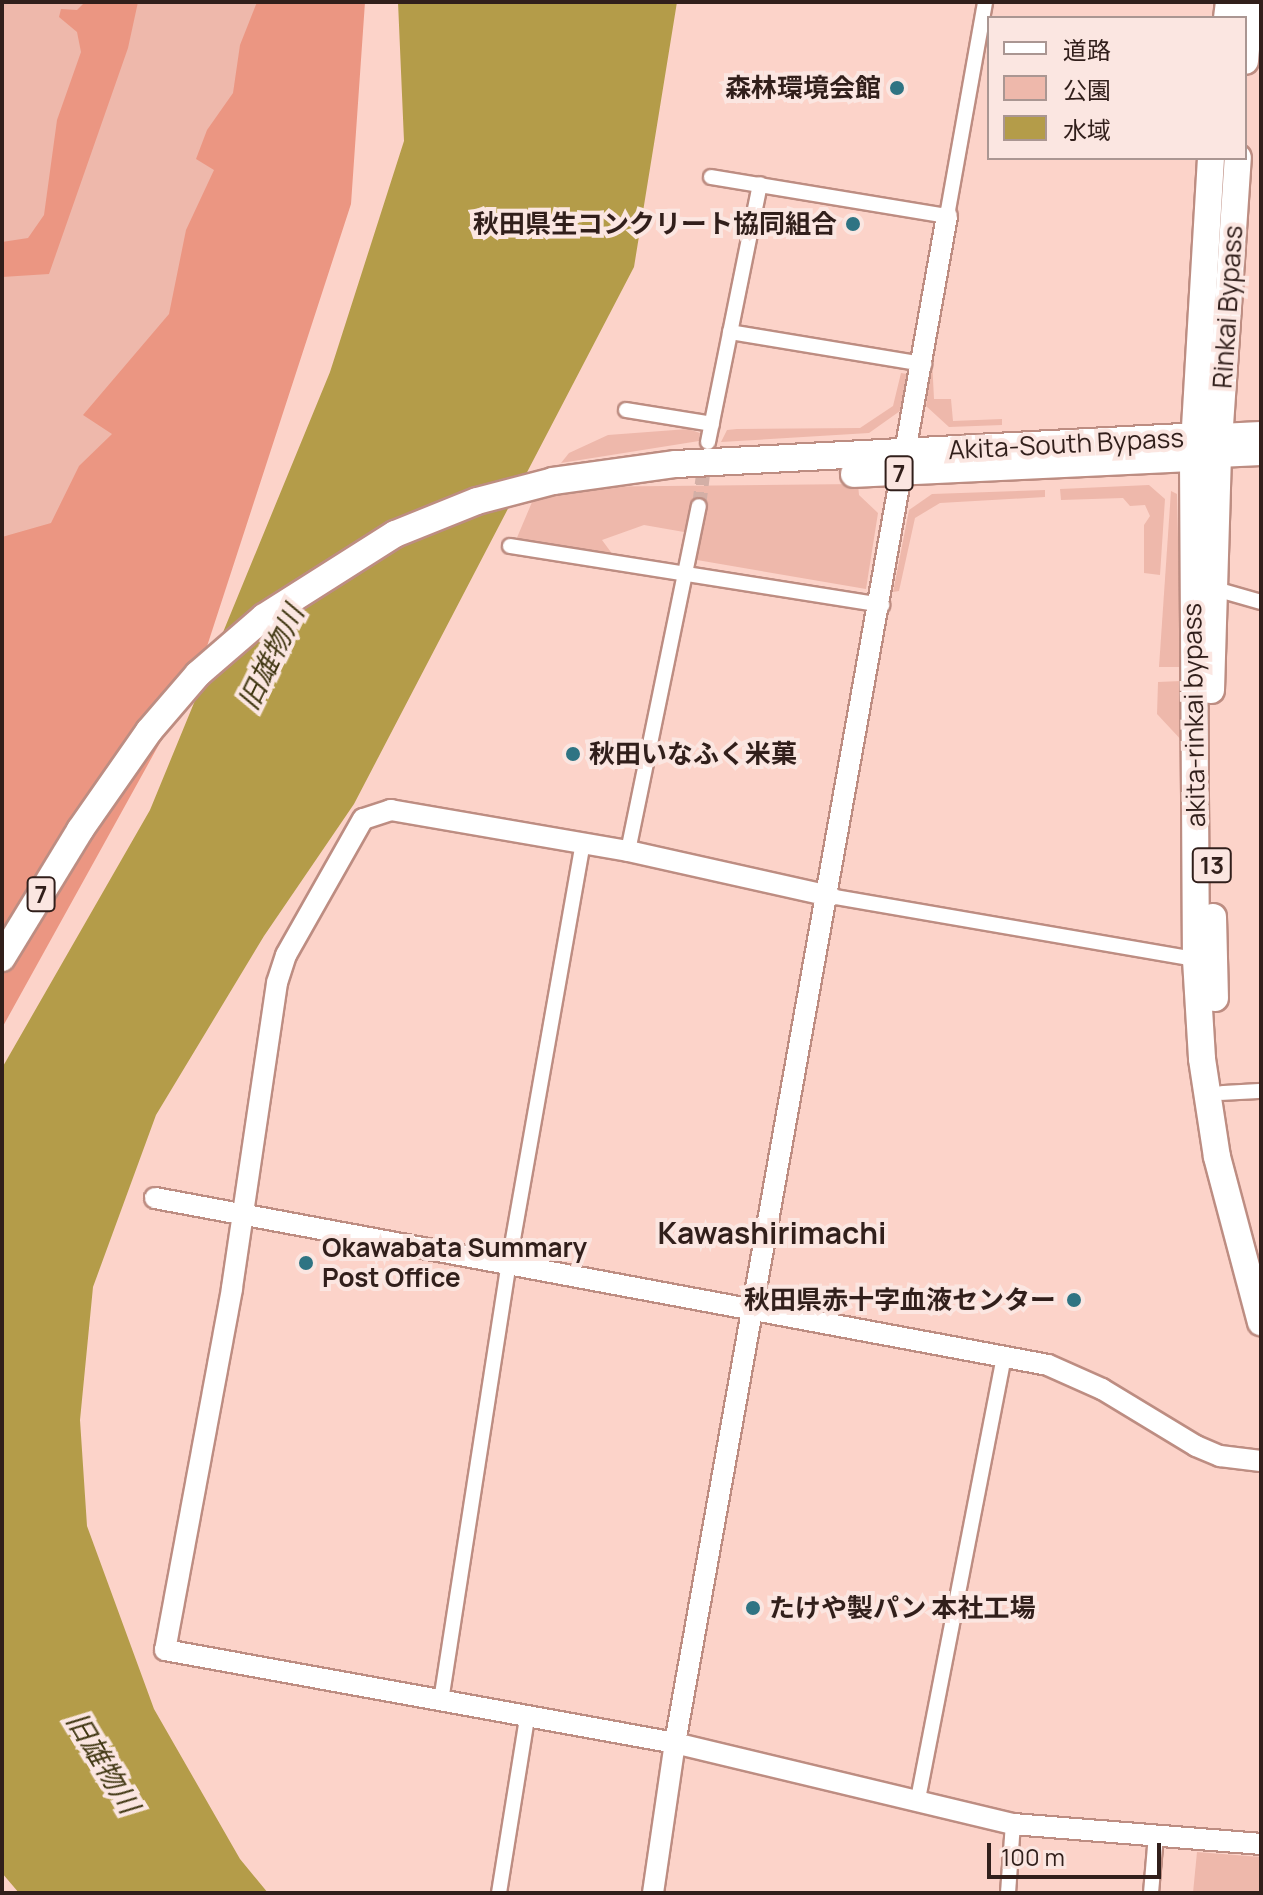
<!DOCTYPE html>
<html>
<head>
<meta charset="utf-8">
<style>
	body { margin:0 }
	#map { position:relative; width:1263px; height:1895px; overflow:hidden; background:#fcd3c9; font-family:Manrope,"Noto Sans JP",sans-serif }
	div>[style] { position:absolute }
	.green>* { inset:0; background:#eeb8ab }
	.forest>* { inset:0; background:#eb9682 }
	.water>* { inset:0; background:#b49c49 }
	.street-tunnel>* { height:14px; margin-top:-7px; transform-origin:0; background:repeating-linear-gradient(90deg,#d3afa6 0 14px,transparent 0 21px) }
	.roads { filter:drop-shadow(2px 0 #bd8d82) drop-shadow(-2px 0 #bd8d82) drop-shadow(0 2px #bd8d82) drop-shadow(0 -2px #bd8d82) }
	.street>* { height:14px; margin:-7px; padding:0 7px; transform-origin:7px; border-radius:7px; background:#fff }
	.secondary>* { height:20px; margin:-10px; padding:0 10px; transform-origin:10px; border-radius:10px; background:#fff }
	.primary>* { height:22px; margin:-11px; padding:0 11px; transform-origin:11px; border-radius:11px; background:#fff }
	.highway>* { height:26px; margin:-13px; padding:0 13px; transform-origin:13px; border-radius:13px; background:#fff }
	.dots>* { width:22px; height:22px; translate:-50% -50%; box-sizing:border-box; border:4px solid #fbe6e1; border-radius:50% }
	span { translate:-50% -50%; white-space:nowrap; text-align:center; line-height:1.15; -webkit-text-stroke:8px #fbe6e1; paint-order:stroke }
	.shield-label span { padding:2px 6px; background:#fbe6e1; border:2px solid; border-radius:6px; -webkit-text-stroke-width:0 }
	.shield-label { font-size:24px; color:#311f1b; font-weight:700 }
	.poi-label { font-size:26px; color:#311f1b; font-weight:700 }
	.right { translate:-100% -50%; text-align:right }
	.left { translate:0 -50%; text-align:left }
	.street-label { font-size:26px; color:#311f1b }
	.water-label { font-size:28px; color:#423814; font-style:italic }
	.quarter-label { font-size:30px; color:#311f1b; font-weight:700 }
	.frame { position:absolute; inset:0; border:4px solid #311f1b; pointer-events:none }
	.legend { position:absolute; left:987px; top:16px; width:260px; height:144px; box-sizing:border-box; background:#fbe6e1; border:2px solid #aa9692; margin:0; padding:10px 14px; list-style:none; font-size:24px; color:#311f1b }
	.legend li { display:flex; align-items:center; gap:16px; height:40px }
	.legend b { width:40px; border:2px solid #aa9692 }
	.scale { position:absolute; left:987px; top:1843px; width:174px; height:36px; box-sizing:border-box; border:4px solid #311f1b; border-top:0; padding-left:10px; font-size:24px; line-height:28px; white-space:nowrap; color:#311f1b; -webkit-text-stroke:6px #fbe6e1; paint-order:stroke }
</style>
</head>
<body>
<div id="map">
	<div class="green">
		<div style="clip-path:polygon(2px 2px,286px 2px,183px 358px,2px 586px)"></div>
		<div style="clip-path:polygon(932px 359px,934px 399px,951px 399px,953px 421px,1002px 419px,1002px 425px,949px 427px,926px 406px)"></div>
		<div style="clip-path:polygon(901px 373px,907px 374px,900px 411px,869px 433px,721px 442px,727px 430px,737px 429px,860px 428px,893px 406px)"></div>
		<div style="clip-path:polygon(688px 429px,700px 433px,699px 441px,561px 463px,569px 453px,608px 435px)"></div>
		<div style="clip-path:polygon(858px 484px,859px 495px,878px 513px,866px 589px,697px 560px,707px 503px,691px 502px,684px 532px,644px 525px,602px 540px,613px 555px,516px 540px,535px 495px,566px 487px)"></div>
		<div style="clip-path:polygon(1149px 485px,1165px 499px,1160px 575px,1144px 573px,1144px 525px,1150px 516px,1145px 505px,1130px 506px,1123px 498px,1061px 500px,1060px 489px)"></div>
		<div style="clip-path:polygon(1045px 490px,1045px 497px,940px 503px,915px 518px,899px 591px,893px 592px,909px 510px,932px 494px)"></div>
		<div style="clip-path:polygon(1171px 491px,1177px 494px,1181px 667px,1159px 667px)"></div>
		<div style="clip-path:polygon(1181px 681px,1184px 743px,1157px 714px,1158px 682px)"></div>
		<div style="clip-path:polygon(1197px 1852px,1261px 1857px,1261px 1893px,1193px 1893px)"></div>
	</div>
	<div class="forest">
		<div style="clip-path:polygon(85px 2px,138px 2px,128px 48px,49px 274px,2px 277px,2px 242px,28px 238px,44px 215px,57px 120px,81px 52px,77px 32px,59px 17px,61px 9px,77px 10px)"></div>
		<div style="clip-path:polygon(257px 2px,365px 2px,351px 204px,198px 674px,2px 1028px,2px 537px,51px 523px,79px 466px,112px 434px,83px 415px,169px 314px,186px 230px,214px 170px,196px 159px,207px 130px,233px 93px,240px 45px)"></div>
	</div>
	<div class="water">
		<div style="clip-path:polygon(398px 2px,677px 2px,634px 267px,354px 804px,264px 936px,156px 1115px,93px 1287px,80px 1420px,87px 1526px,154px 1709px,240px 1859px,268px 1893px,19px 1893px,2px 1873px,2px 1068px,150px 810px,330px 372px,404px 141px)"></div>
	</div>
	<div class="street-tunnel">
		<div style="left:699px;top:506px;width:47px;rotate:-82.7deg"></div>
	</div>
	<div class="roads">
		<div class="street">
			<div style="left:711px;top:177px;width:239px;rotate:9.4deg"></div>
			<div style="left:947px;top:216px;width:217px;rotate:-79.9deg"></div>
			<div style="left:730px;top:332px;width:197px;rotate:9.4deg"></div>
			<div style="left:626px;top:410px;width:87px;rotate:9.2deg"></div>
			<div style="left:708px;top:442px;width:263px;rotate:-78.6deg"></div>
			<div style="left:510px;top:546px;width:377px;rotate:9deg"></div>
			<div style="left:1212px;top:588px;width:51px;rotate:15.9deg"></div>
			<div style="left:628px;top:851px;width:352px;rotate:-78.4deg"></div>
			<div style="left:830px;top:896px;width:377px;rotate:9.8deg"></div>
			<div style="left:1222px;top:1093px;width:39px;rotate:-3deg"></div>
			<div style="left:441px;top:1701px;width:444px;rotate:-81.2deg"></div>
			<div style="left:509px;top:1262px;width:425px;rotate:-80deg"></div>
			<div style="left:918px;top:1799px;width:452px;rotate:-79deg"></div>
			<div style="left:499px;top:1893px;width:177px;rotate:-80.9deg"></div>
			<div style="left:1008px;top:1893px;width:69px;rotate:-85.9deg"></div>
			<div style="left:1151px;top:1893px;width:58px;rotate:-85.1deg"></div>
		</div>
		<div class="secondary">
			<div style="left:830px;top:896px;width:207px;rotate:-167.4deg"></div>
			<div style="left:628px;top:851px;width:241px;rotate:-170.2deg"></div>
			<div style="left:391px;top:810px;width:29px;rotate:162deg"></div>
			<div style="left:363px;top:819px;width:156px;rotate:119.5deg"></div>
			<div style="left:286px;top:955px;width:29px;rotate:108deg"></div>
			<div style="left:277px;top:983px;width:309px;rotate:98.4deg"></div>
			<div style="left:232px;top:1289px;width:367px;rotate:100.5deg"></div>
			<div style="left:165px;top:1650px;width:518px;rotate:10.33deg"></div>
			<div style="left:675px;top:1743px;width:348px;rotate:13.5deg"></div>
			<div style="left:1013px;top:1824px;width:249px;rotate:4.6deg"></div>
			<div style="left:155px;top:1198px;width:908px;rotate:10.59deg"></div>
			<div style="left:1048px;top:1365px;width:59px;rotate:24deg"></div>
			<div style="left:1102px;top:1389px;width:110px;rotate:31.2deg"></div>
			<div style="left:1196px;top:1446px;width:26px;rotate:23deg"></div>
			<div style="left:1220px;top:1456px;width:41px;rotate:7deg"></div>
			<div style="left:653px;top:1893px;width:152px;rotate:-81.7deg"></div>
			<div style="left:675px;top:1743px;width:1551px;rotate:-79.9deg"></div>
		</div>
		<div class="primary">
			<div style="left:1220px;top:435px;width:41px;rotate:-2.8deg"></div>
			<div style="left:1218px;top:456px;width:43px;rotate:-2.7deg"></div>
		</div>
		<div class="highway">
			<div style="left:1227px;top:18px;width:16px;rotate:-83deg"></div>
			<div style="left:1245px;top:61px;width:59px;rotate:-85.2deg"></div>
			<div style="left:1211px;top:158px;width:302px;rotate:93.4deg"></div>
			<div style="left:1193px;top:459px;width:501px;rotate:89.66deg"></div>
			<div style="left:1196px;top:960px;width:99px;rotate:86.5deg"></div>
			<div style="left:1202px;top:1059px;width:99px;rotate:81.3deg"></div>
			<div style="left:1217px;top:1157px;width:171px;rotate:75.1deg"></div>
			<div style="left:854px;top:474px;width:356px;rotate:-2.7deg"></div>
			<div style="left:1211px;top:690px;width:234px;rotate:-88.3deg"></div>
			<div style="left:1218px;top:456px;width:299px;rotate:-86.2deg"></div>
			<div style="left:1213px;top:917px;width:81px;rotate:88.6deg"></div>
			<div style="left:2px;top:958px;width:150px;rotate:-58.6deg"></div>
			<div style="left:80px;top:830px;width:121px;rotate:-55.1deg"></div>
			<div style="left:149px;top:731px;width:75px;rotate:-49.3deg"></div>
			<div style="left:198px;top:674px;width:87px;rotate:-40.8deg"></div>
			<div style="left:264px;top:617px;width:155px;rotate:-32.4deg"></div>
			<div style="left:395px;top:534px;width:88px;rotate:-21.9deg"></div>
			<div style="left:477px;top:501px;width:79px;rotate:-14.7deg"></div>
			<div style="left:553px;top:481px;width:124px;rotate:-7.9deg"></div>
			<div style="left:676px;top:464px;width:545px;rotate:-3.05deg"></div>
		</div>
	</div>
	<div class="dots">
		<div style="left:897px;top:88px;background:#2f7483"></div>
		<div style="left:853px;top:224px;background:#2f7483"></div>
		<div style="left:573px;top:754px;background:#2f7483"></div>
		<div style="left:306px;top:1263px;background:#2f7483"></div>
		<div style="left:1074px;top:1300px;background:#2f7483"></div>
		<div style="left:753px;top:1608px;background:#2f7483"></div>
	</div>
	<div class="shield-label">
		<span style="left:899px;top:473px">7</span>
		<span style="left:1212px;top:865px">13</span>
		<span style="left:41px;top:894px">7</span>
	</div>
	<div class="poi-label">
		<span class="right" style="left:881px;top:88px">森林環境会館</span>
		<span class="right" style="left:837px;top:224px">秋田県生コンクリート協同組合</span>
		<span class="left" style="left:589px;top:754px">秋田いなふく米菓</span>
		<span class="left" style="left:322px;top:1263px">Okawabata Summary<br>Post Office</span>
		<span class="right" style="left:1056px;top:1300px">秋田県赤十字血液センター</span>
		<span class="left" style="left:769px;top:1608px">たけや製パン 本社工場</span>
	</div>
	<div class="street-label">
		<span style="left:1228px;top:307px;rotate:-86deg">Rinkai Bypass</span>
		<span style="left:1066px;top:444px;rotate:-3deg">Akita-South Bypass</span>
		<span style="left:1194px;top:715px;rotate:-91deg">akita-rinkai bypass</span>
	</div>
	<div class="water-label">
		<span style="left:270px;top:657px;rotate:-64deg">旧雄物川</span>
		<span style="left:104px;top:1762px;rotate:59deg">旧雄物川</span>
	</div>
	<div class="quarter-label">
		<span style="left:772px;top:1233px">Kawashirimachi</span>
	</div>
	<div class="frame"></div>
	<ul class="legend">
	<li><b style="height:10px;background:#fff"></b>道路</li>
	<li><b style="height:22px;background:#eeb8ab"></b>公園</li>
	<li><b style="height:22px;background:#b49c49"></b>水域</li>
	</ul>
	<div class="scale">100 m</div>
</div>
</body>
</html>
